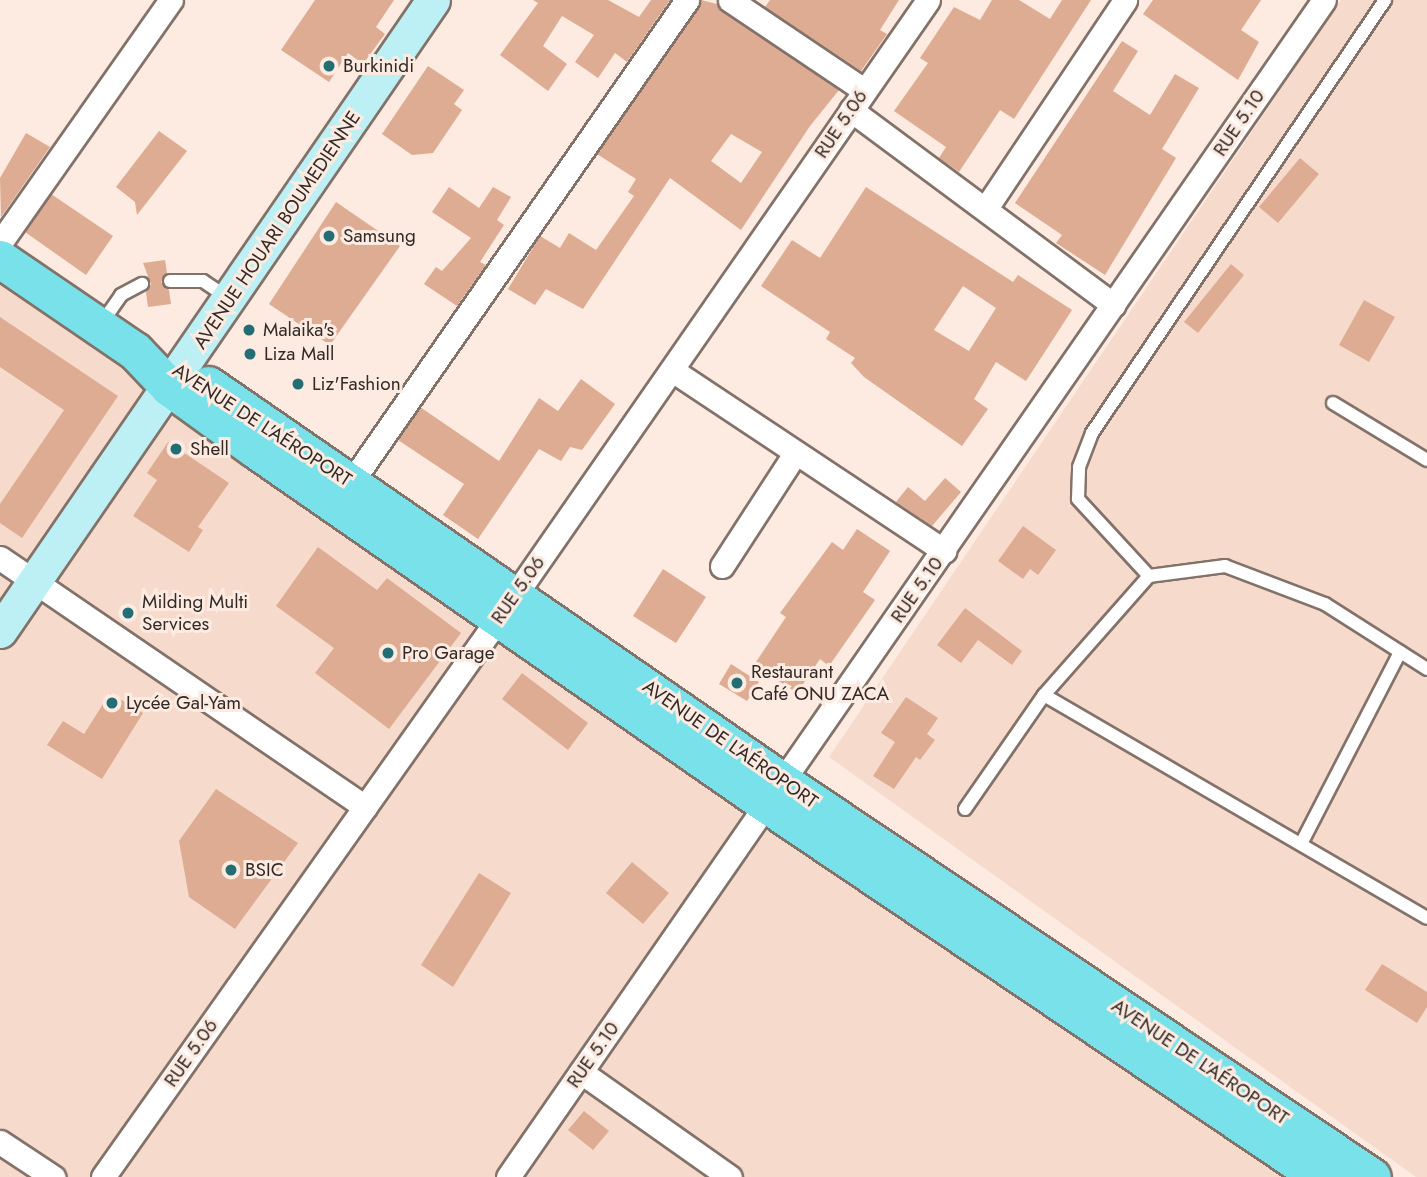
<!DOCTYPE html>
<html>
<head>
<meta charset="utf-8">
<style>
	body { margin:0 }
	#map { position:relative; width:1427px; height:1177px; overflow:hidden; background:#fdeae0; font-family:Jost,sans-serif }
	div>[style] { position:absolute }
	.built>* { inset:0; background:#f6dbcd }
	.building>* { inset:0; background:#ddac92 }
	.roads { filter:drop-shadow(2px 0 #837269) drop-shadow(-2px 0 #837269) drop-shadow(0 2px #837269) drop-shadow(0 -2px #837269) }
	.service>* { height:12px; margin:-6px; padding:0 6px; transform-origin:6px; border-radius:6px; background:#fff }
	.minor>* { height:23px; margin:-11.5px; padding:0 11.5px; transform-origin:11.5px; border-radius:11.5px; background:#fff }
	.secondary>* { height:33px; margin:-16.5px; padding:0 16.5px; transform-origin:16.5px; border-radius:16.5px; background:#bcf0f4 }
	.primary>* { height:37px; margin:-18.5px; padding:0 18.5px; transform-origin:18.5px; border-radius:18.5px; background:#78e1e9 }
	.dots>* { width:19px; height:19px; translate:-50% -50%; box-sizing:border-box; border:4px solid #fdeae0; border-radius:50% }
	span { translate:-50% -50%; white-space:nowrap; text-align:center; line-height:1.15; -webkit-text-stroke:6px #fdeae0; paint-order:stroke }
	.poi-label { font-size:19px; color:#312a27 }
	.left { translate:0 -50%; text-align:left }
	.street-label { font-size:19px; color:#312a27 }
</style>
</head>
<body>
<div id="map">
	<div class="built">
		<div style="clip-path:polygon(1341px 0,1427px 0,1427px 1177px,1416px 1177px,829px 757px)"></div>
		<div style="clip-path:polygon(0 259px,1320px 1177px,0 1177px)"></div>
	</div>
	<div class="building">
		<div style="clip-path:polygon(315px 0,394px 0,376px 27px,385px 34px,363px 64px,348px 53px,329px 82px,281px 50px)"></div>
		<div style="clip-path:polygon(533px 0,608px 0,639px 17px,651px 0,670px 0,627px 62px,615px 53px,598px 78px,575px 62px,594px 35px,562px 16px,543px 46px,567px 64px,548px 91px,500px 55px,538px 3px)"></div>
		<div style="clip-path:polygon(evenodd,701px 0,717px 4px,839px 90px,810px 126px,741px 230px,670px 178px,583px 309px,546px 289px,535px 305px,508px 289px,540px 236px,560px 248px,569px 233px,596px 250px,634px 196px,628px 192px,636px 179px,597px 154px,701px 0,731px 134px,762px 152px,741px 183px,711px 161px,731px 134px)"></div>
		<div style="clip-path:polygon(770px 0,899px 0,880px 30px,887px 34px,861px 71px,765px 7px)"></div>
		<div style="clip-path:polygon(992px 0,1019px 0,1050px 19px,1062px 0,1091px 0,1014px 119px,1000px 110px,959px 172px,939px 158px,946px 147px,894px 111px,928px 63px,920px 58px,954px 7px,980px 20px)"></div>
		<div style="clip-path:polygon(1153px 0,1261px 0,1241px 30px,1259px 42px,1238px 80px,1143px 14px)"></div>
		<div style="clip-path:polygon(1122px 41px,1138px 51px,1113px 91px,1150px 115px,1175px 74px,1199px 88px,1162px 149px,1176px 158px,1105px 275px,1056px 243px,1062px 235px,1015px 203px)"></div>
		<div style="clip-path:polygon(428px 66px,464px 90px,454px 104px,462px 110px,433px 153px,412px 155px,382px 134px)"></div>
		<div style="clip-path:polygon(159px 131px,187px 151px,137px 215px,135px 202px,116px 187px)"></div>
		<div style="clip-path:polygon(26px 133px,50px 147px,1px 217px,0 178px)"></div>
		<div style="clip-path:polygon(1300px 158px,1319px 174px,1278px 223px,1259px 207px)"></div>
		<div style="clip-path:polygon(449px 187px,479px 208px,493px 187px,511px 197px,497px 220px,504px 225px,480px 262px,486px 265px,457px 306px,424px 284px,436px 267px,442px 271px,471px 238px,432px 212px)"></div>
		<div style="clip-path:polygon(evenodd,866px 187px,1013px 282px,1018px 275px,1072px 310px,1026px 381px,996px 362px,974px 399px,988px 409px,962px 446px,864px 377px,851px 363px,855px 358px,826px 339px,830px 332px,761px 286px,792px 240px,820px 258px,866px 187px,963px 286px,996px 308px,969px 351px,934px 330px,963px 286px)"></div>
		<div style="clip-path:polygon(51px 194px,113px 236px,86px 275px,25px 232px)"></div>
		<div style="clip-path:polygon(336px 202px,400px 246px,330px 345px,269px 304px)"></div>
		<div style="clip-path:polygon(165px 260px,167px 273px,161px 282px,169px 290px,171px 304px,148px 307px,146px 292px,151px 284px,143px 263px)"></div>
		<div style="clip-path:polygon(1231px 264px,1244px 275px,1198px 333px,1184px 322px)"></div>
		<div style="clip-path:polygon(1364px 300px,1395px 317px,1369px 362px,1339px 345px)"></div>
		<div style="clip-path:polygon(0 317px,118px 396px,22px 538px,0 523px,0 504px,64px 410px,0 367px)"></div>
		<div style="clip-path:polygon(581px 379px,615px 404px,582px 450px,570px 447px,561px 461px,539px 449px,478px 539px,443px 515px,464px 484px,398px 440px,420px 407px,499px 461px,539px 398px,558px 411px)"></div>
		<div style="clip-path:polygon(168px 442px,229px 483px,198px 527px,203px 530px,189px 552px,133px 516px,157px 480px,147px 473px)"></div>
		<div style="clip-path:polygon(945px 478px,961px 492px,932px 526px,896px 502px,908px 487px,925px 501px)"></div>
		<div style="clip-path:polygon(1023px 526px,1056px 550px,1038px 575px,1030px 569px,1023px 579px,998px 561px)"></div>
		<div style="clip-path:polygon(857px 529px,890px 551px,863px 592px,875px 600px,829px 666px,820px 659px,797px 693px,754px 665px,786px 617px,780px 613px,832px 542px,843px 550px)"></div>
		<div style="clip-path:polygon(318px 547px,377px 590px,387px 578px,461px 633px,389px 729px,315px 673px,334px 648px,276px 606px)"></div>
		<div style="clip-path:polygon(663px 569px,706px 597px,676px 643px,633px 616px)"></div>
		<div style="clip-path:polygon(965px 608px,1022px 651px,1012px 665px,978px 640px,961px 663px,937px 645px)"></div>
		<div style="clip-path:polygon(731px 664px,759px 682px,747px 701px,719px 684px)"></div>
		<div style="clip-path:polygon(522px 673px,588px 723px,568px 750px,502px 699px)"></div>
		<div style="clip-path:polygon(110px 693px,143px 713px,102px 779px,47px 745px,63px 721px,84px 734px)"></div>
		<div style="clip-path:polygon(906px 697px,938px 718px,927px 734px,935px 740px,920px 760px,916px 757px,894px 789px,873px 776px,895px 742px,881px 733px)"></div>
		<div style="clip-path:polygon(216px 789px,298px 843px,235px 929px,189px 897px,179px 841px)"></div>
		<div style="clip-path:polygon(632px 862px,669px 893px,643px 924px,606px 893px)"></div>
		<div style="clip-path:polygon(479px 873px,511px 893px,453px 987px,421px 965px)"></div>
		<div style="clip-path:polygon(1382px 964px,1427px 992px,1427px 1007px,1417px 1023px,1365px 990px)"></div>
		<div style="clip-path:polygon(584px 1111px,609px 1131px,593px 1150px,568px 1130px)"></div>
	</div>
	<div class="roads">
		<div class="service">
			<div style="left:170px;top:281px;width:33px"></div>
			<div style="left:203px;top:281px;width:30px;rotate:34deg"></div>
			<div style="left:101px;top:324px;width:35px;rotate:-55deg"></div>
			<div style="left:121px;top:295px;width:24px;rotate:-28deg"></div>
			<div style="left:1333px;top:403px;width:110px;rotate:31.2deg"></div>
			<div style="left:1149px;top:576px;width:105px;rotate:-132.7deg"></div>
			<div style="left:1078px;top:499px;width:32px;rotate:-88deg"></div>
			<div style="left:1079px;top:467px;width:36px;rotate:-69deg"></div>
			<div style="left:1092px;top:433px;width:523px;rotate:-55.91deg"></div>
			<div style="left:1044px;top:695px;width:443px;rotate:30.2deg"></div>
			<div style="left:965px;top:809px;width:139px;rotate:-55.3deg"></div>
			<div style="left:1044px;top:695px;width:159px;rotate:-48.6deg"></div>
			<div style="left:1149px;top:576px;width:77px;rotate:-7.5deg"></div>
			<div style="left:1225px;top:566px;width:107px;rotate:20.8deg"></div>
			<div style="left:1325px;top:604px;width:121px;rotate:32.5deg"></div>
			<div style="left:1301px;top:844px;width:216px;rotate:-62.7deg"></div>
		</div>
		<div class="minor">
			<div style="left:730px;top:0;width:161px;rotate:33.9deg"></div>
			<div style="left:851px;top:110px;width:327px;rotate:36.6deg"></div>
			<div style="left:986px;top:208px;width:250px;rotate:-56.2deg"></div>
			<div style="left:0;top:243px;width:297px;rotate:-54.9deg"></div>
			<div style="left:672px;top:370px;width:327px;rotate:33.6deg"></div>
			<div style="left:343px;top:494px;width:602px;rotate:-55.15deg"></div>
			<div style="left:0;top:558px;width:442px;rotate:34.3deg"></div>
			<div style="left:722px;top:566px;width:132px;rotate:-57deg"></div>
			<div style="left:581px;top:1072px;width:182px;rotate:35.2deg"></div>
			<div style="left:0;top:1142px;width:64px;rotate:33.4deg"></div>
			<div style="left:103px;top:1177px;width:713px;rotate:-54.71deg"></div>
			<div style="left:515px;top:595px;width:724px;rotate:-55.23deg"></div>
			<div style="left:508px;top:1177px;width:1432px;rotate:-55.27deg"></div>
		</div>
		<div class="secondary">
			<div style="left:0;top:631px;width:765px;rotate:-55.54deg"></div>
		</div>
		<div class="primary">
			<div style="left:0;top:259px;width:163px;rotate:34.3deg"></div>
			<div style="left:135px;top:351px;width:50px;rotate:46.6deg"></div>
			<div style="left:169px;top:387px;width:106px;rotate:35.8deg"></div>
			<div style="left:255px;top:449px;width:624px;rotate:34.76deg"></div>
			<div style="left:768px;top:805px;width:666px;rotate:33.98deg"></div>
			<div style="left:208px;top:385px;width:699px;rotate:34.62deg"></div>
			<div style="left:783px;top:782px;width:709px;rotate:33.85deg"></div>
		</div>
	</div>
	<div class="dots">
		<div style="left:329px;top:66px;background:#236e74"></div>
		<div style="left:329px;top:236px;background:#236e74"></div>
		<div style="left:249px;top:330px;background:#236e74"></div>
		<div style="left:250px;top:354px;background:#236e74"></div>
		<div style="left:298px;top:384px;background:#236e74"></div>
		<div style="left:176px;top:449px;background:#236e74"></div>
		<div style="left:128px;top:613px;background:#236e74"></div>
		<div style="left:388px;top:653px;background:#236e74"></div>
		<div style="left:737px;top:683px;background:#236e74"></div>
		<div style="left:112px;top:703px;background:#236e74"></div>
		<div style="left:231px;top:870px;background:#236e74"></div>
	</div>
	<div class="poi-label">
		<span class="left" style="left:343px;top:66px">Burkinidi</span>
		<span class="left" style="left:343px;top:236px">Samsung</span>
		<span class="left" style="left:263px;top:330px">Malaika's</span>
		<span class="left" style="left:264px;top:354px">Liza Mall</span>
		<span class="left" style="left:312px;top:384px">Liz'Fashion</span>
		<span class="left" style="left:190px;top:449px">Shell</span>
		<span class="left" style="left:142px;top:613px">Milding Multi<br>Services</span>
		<span class="left" style="left:402px;top:653px">Pro Garage</span>
		<span class="left" style="left:751px;top:683px">Restaurant<br>Café ONU ZACA</span>
		<span class="left" style="left:126px;top:703px">Lycée Gal-Yam</span>
		<span class="left" style="left:245px;top:870px">BSIC</span>
	</div>
	<div class="street-label">
		<span style="left:1239px;top:123px;rotate:-56deg">RUE 5.10</span>
		<span style="left:841px;top:124px;rotate:-56deg">RUE 5.06</span>
		<span style="left:277px;top:230px;rotate:-56deg">AVENUE HOUARI BOUMEDIENNE</span>
		<span style="left:262px;top:425px;rotate:33deg">AVENUE DE L'AÉROPORT</span>
		<span style="left:518px;top:590px;rotate:-55deg">RUE 5.06</span>
		<span style="left:917px;top:590px;rotate:-55deg">RUE 5.10</span>
		<span style="left:730px;top:744px;rotate:35deg">AVENUE DE L'AÉROPORT</span>
		<span style="left:191px;top:1053px;rotate:-55deg">RUE 5.06</span>
		<span style="left:593px;top:1055px;rotate:-55deg">RUE 5.10</span>
		<span style="left:1200px;top:1062px;rotate:34deg">AVENUE DE L'AÉROPORT</span>
	</div>
</div>
</body>
</html>
